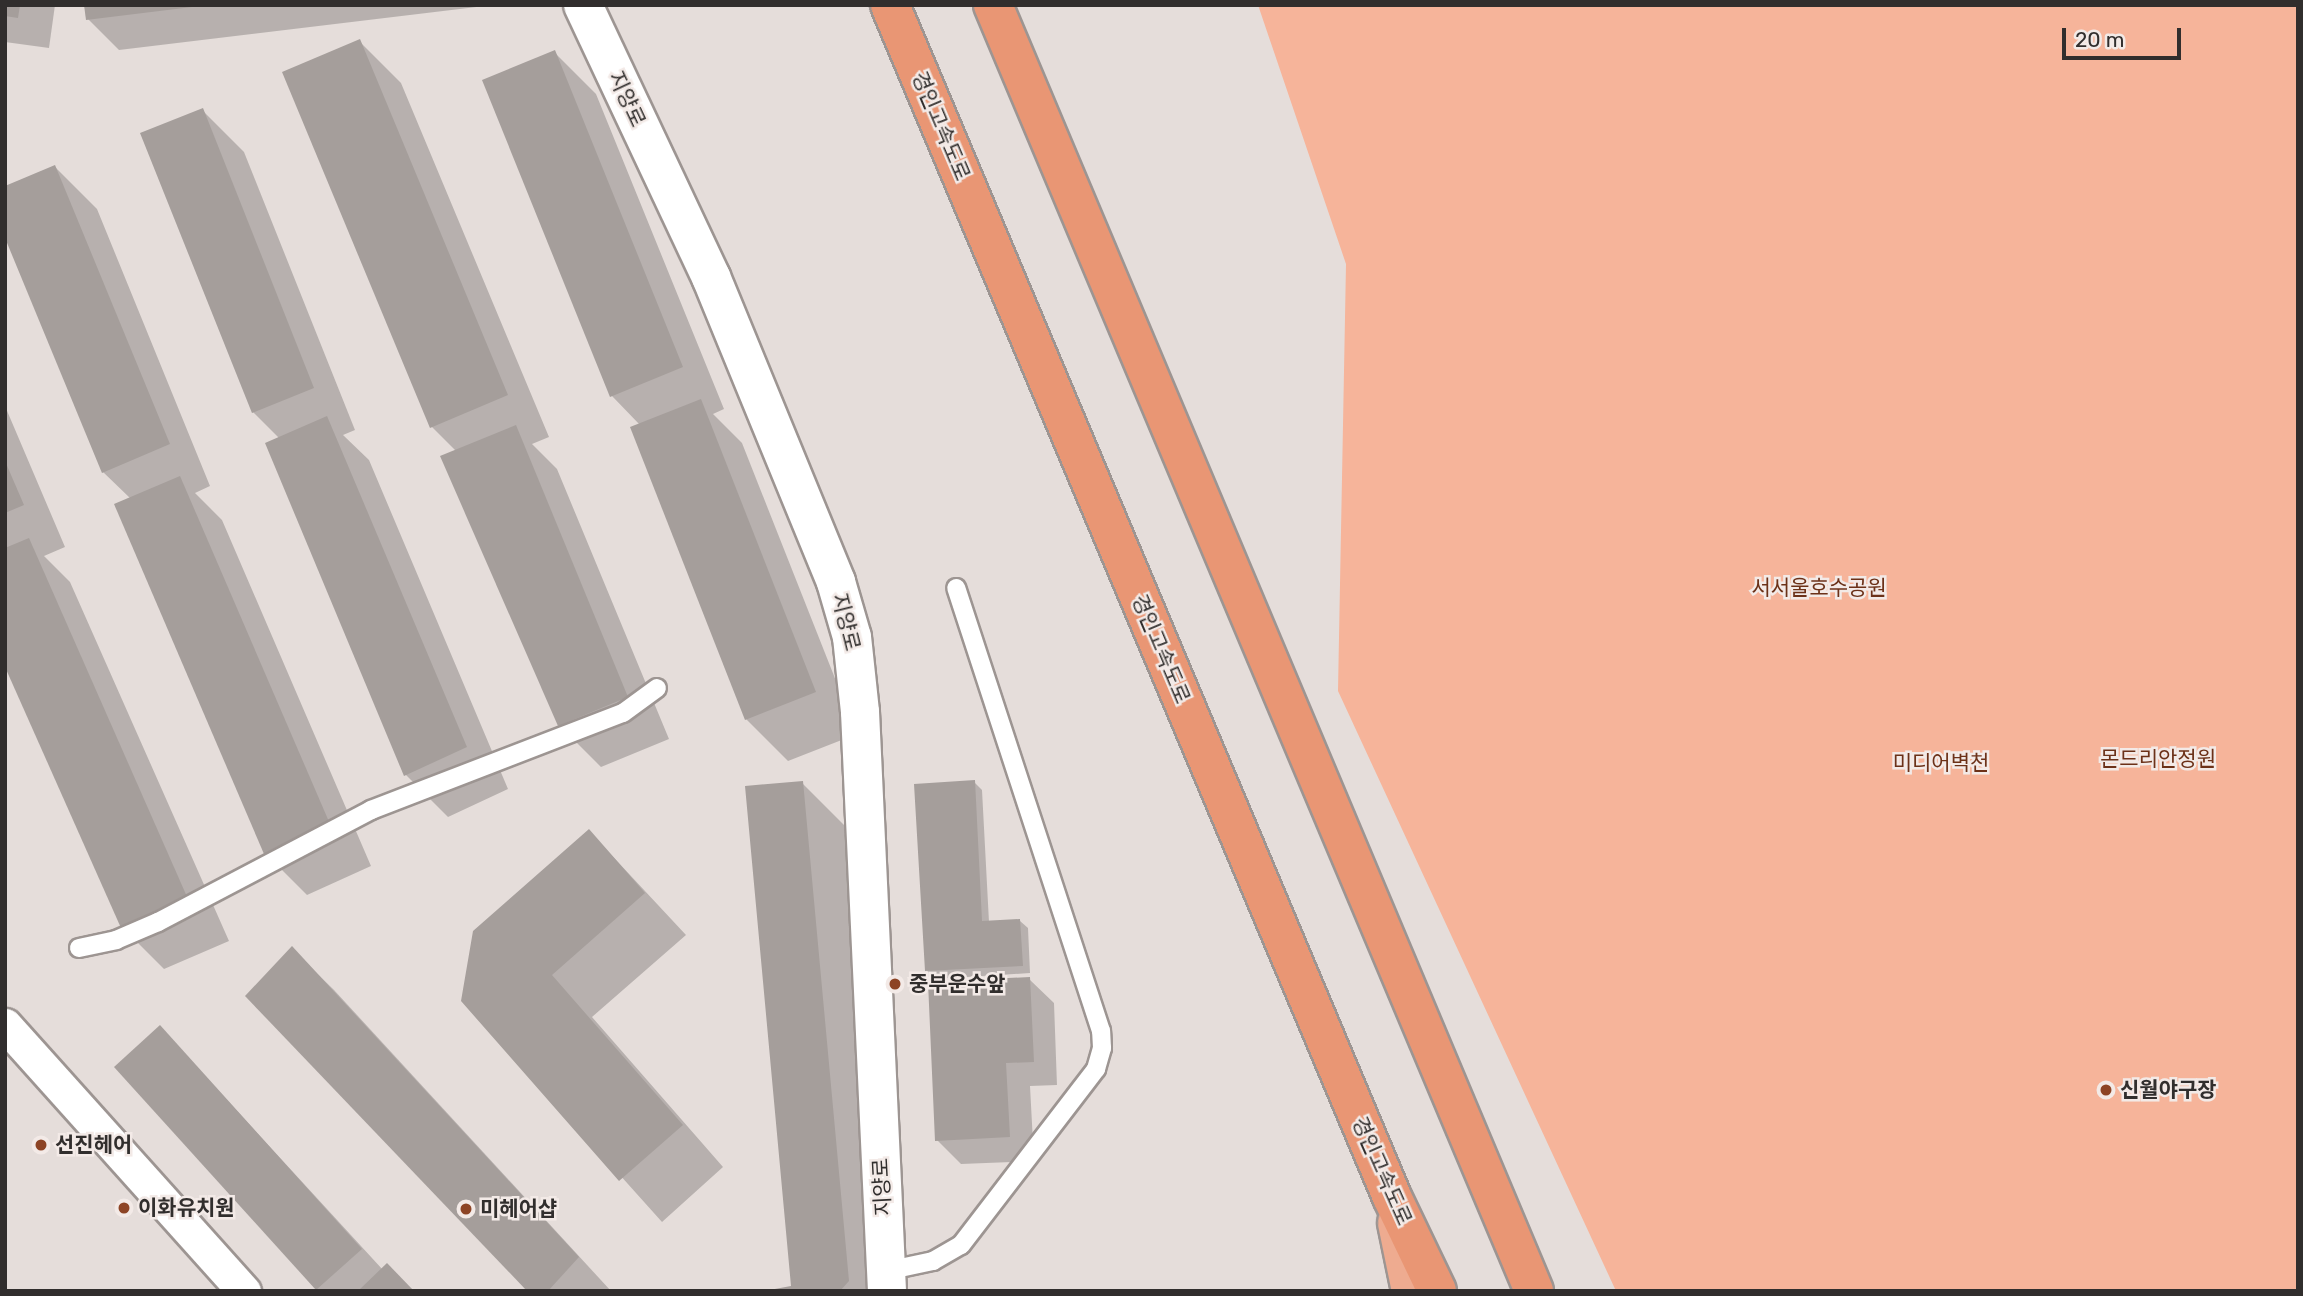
<!DOCTYPE html>
<html>
<head>
<meta charset="utf-8">
<style>
	body { margin:0 }
	#map { position:relative; width:2303px; height:1296px; overflow:hidden; background:#e5ddda; font-family:Rubik,"Noto Sans KR",sans-serif }
	div>[style] { position:absolute }
	.green>* { inset:0; background:#f6b49a }
	.shadow>* { inset:0; background:#0003 }
	.building>* { inset:0; background:#a59e9b }
	.roads { filter:drop-shadow(2px 0 #9d9592) drop-shadow(-2px 0 #9d9592) drop-shadow(0 2px #9d9592) drop-shadow(0 -2px #9d9592) }
	.service>* { height:18px; margin:-9px; padding:0 9px; transform-origin:9px; border-radius:9px; background:#fff }
	.minor>* { height:33px; margin:-16.5px; padding:0 16.5px; transform-origin:16.5px; border-radius:16.5px; background:#fff }
	.tertiary>* { height:38px; margin:-19px; padding:0 19px; transform-origin:19px; border-radius:19px; background:#fff }
	.trunk>* { height:38px; margin:-19px; padding:0 19px; transform-origin:19px; border-radius:19px; background:#eeab90 }
	.motorway>* { height:38px; margin:-19px; padding:0 19px; transform-origin:19px; border-radius:19px; background:#e99674 }
	.dots>* { width:19px; height:19px; translate:-50% -50%; box-sizing:border-box; border:4px solid #f3eae7; border-radius:50% }
	span { translate:-50% -50%; white-space:nowrap; text-align:center; line-height:1.15; -webkit-text-stroke:5px #f3eae7; paint-order:stroke }
	.street-label { font-size:21px; color:#312e2d }
	.park-label { font-size:21px; color:#6c3118 }
	.poi-label { font-size:21px; color:#312e2d; font-weight:700 }
	.left { translate:0 -50%; text-align:left }
	.frame { position:absolute; inset:0; border:7px solid #312e2d; pointer-events:none }
	.scale { position:absolute; left:2062px; top:28px; width:119px; height:32px; box-sizing:border-box; border:4px solid #312e2d; border-top:0; padding-left:9px; font-size:21px; line-height:24px; white-space:nowrap; color:#312e2d; -webkit-text-stroke:5px #f3eae7; paint-order:stroke }
</style>
</head>
<body>
<div id="map">
	<div class="green">
		<div style="clip-path:polygon(1258px 5px,2298px 5px,2298px 1291px,1616px 1291px,1338px 691px,1346px 264px)"></div>
	</div>
	<div class="shadow">
		<div style="clip-path:polygon(5px 5px,55px 5px,49px 48px,5px 42px)"></div>
		<div style="clip-path:polygon(86px 5px,493px 5px,119px 50px,88px 19px)"></div>
		<div style="clip-path:polygon(359px 41px,401px 83px,549px 437px,532px 444px,557px 469px,669px 739px,601px 767px,559px 725px,456px 451px,432px 427px)"></div>
		<div style="clip-path:polygon(554px 52px,596px 94px,724px 409px,713px 414px,742px 443px,857px 734px,788px 761px,746px 719px,640px 425px,612px 396px,484px 81px)"></div>
		<div style="clip-path:polygon(202px 110px,244px 152px,355px 430px,343px 435px,369px 460px,508px 789px,448px 817px,406px 775px,280px 439px,253px 412px)"></div>
		<div style="clip-path:polygon(55px 167px,97px 209px,210px 486px,195px 493px,222px 520px,371px 866px,307px 895px,265px 853px,131px 499px,103px 472px)"></div>
		<div style="clip-path:polygon(5px 406px,65px 547px,44px 556px,70px 582px,229px 941px,164px 969px,122px 927px,5px 663px)"></div>
		<div style="clip-path:polygon(974px 782px,982px 790px,989px 922px,1020px 921px,1028px 928px,1030px 973px,935px 979px,927px 971px)"></div>
		<div style="clip-path:polygon(802px 783px,844px 825px,887px 1291px,764px 1291px,793px 1287px)"></div>
		<div style="clip-path:polygon(589px 831px,686px 935px,592px 1017px,723px 1167px,662px 1222px,463px 1000px)"></div>
		<div style="clip-path:polygon(292px 949px,334px 990px,611px 1291px,529px 1291px)"></div>
		<div style="clip-path:polygon(1029px 979px,1054px 1003px,1057px 1085px,1030px 1086px,1034px 1161px,961px 1164px,937px 1140px)"></div>
		<div style="clip-path:polygon(160px 1027px,383px 1270px,412px 1291px,319px 1291px,116px 1067px)"></div>
	</div>
	<div class="building">
		<div style="clip-path:polygon(5px 5px,20px 5px,18px 18px,5px 16px)"></div>
		<div style="clip-path:polygon(84px 5px,192px 5px,192px 7px,86px 20px)"></div>
		<div style="clip-path:polygon(360px 39px,508px 395px,430px 428px,282px 72px)"></div>
		<div style="clip-path:polygon(555px 50px,683px 367px,610px 397px,482px 80px)"></div>
		<div style="clip-path:polygon(203px 108px,314px 388px,252px 413px,140px 133px)"></div>
		<div style="clip-path:polygon(55px 165px,170px 444px,102px 473px,5px 238px,5px 186px)"></div>
		<div style="clip-path:polygon(701px 399px,816px 692px,745px 720px,630px 427px)"></div>
		<div style="clip-path:polygon(327px 416px,467px 747px,404px 776px,265px 443px)"></div>
		<div style="clip-path:polygon(516px 425px,628px 697px,558px 726px,440px 456px)"></div>
		<div style="clip-path:polygon(5px 461px,24px 505px,5px 513px)"></div>
		<div style="clip-path:polygon(180px 476px,330px 824px,264px 854px,114px 504px)"></div>
		<div style="clip-path:polygon(29px 538px,188px 899px,121px 928px,5px 667px,5px 548px)"></div>
		<div style="clip-path:polygon(975px 780px,982px 921px,1020px 919px,1023px 966px,925px 971px,914px 784px)"></div>
		<div style="clip-path:polygon(803px 781px,849px 1281px,840px 1291px,764px 1291px,791px 1286px,745px 786px)"></div>
		<div style="clip-path:polygon(589px 829px,645px 893px,552px 975px,683px 1125px,619px 1181px,461px 1001px,473px 931px)"></div>
		<div style="clip-path:polygon(292px 946px,579px 1257px,548px 1291px,527px 1291px,245px 996px)"></div>
		<div style="clip-path:polygon(1030px 977px,1034px 1062px,1006px 1063px,1010px 1137px,935px 1141px,928px 982px)"></div>
		<div style="clip-path:polygon(160px 1025px,362px 1249px,316px 1290px,114px 1067px)"></div>
		<div style="clip-path:polygon(387px 1263px,414px 1291px,358px 1291px)"></div>
	</div>
	<div class="roads">
		<div class="service">
			<div style="left:79px;top:948px;width:38px;rotate:-12deg"></div>
			<div style="left:116px;top:940px;width:46px;rotate:-23.2deg"></div>
			<div style="left:158px;top:922px;width:241px;rotate:-27.7deg"></div>
			<div style="left:371px;top:810px;width:270px;rotate:-21.1deg"></div>
			<div style="left:623px;top:713px;width:42px;rotate:-36.3deg"></div>
			<div style="left:886px;top:1271px;width:48px;rotate:-12deg"></div>
			<div style="left:933px;top:1261px;width:32px;rotate:-30deg"></div>
			<div style="left:961px;top:1245px;width:222px;rotate:-52.5deg"></div>
			<div style="left:1096px;top:1069px;width:22px;rotate:-74deg"></div>
			<div style="left:1102px;top:1048px;width:17px;rotate:-93deg"></div>
			<div style="left:1101px;top:1031px;width:466px;rotate:-108.1deg"></div>
		</div>
		<div class="minor">
			<div style="left:5px;top:1025px;width:358px;rotate:48.1deg"></div>
		</div>
		<div class="tertiary">
			<div style="left:583px;top:5px;width:301px;rotate:64.8deg"></div>
			<div style="left:711px;top:277px;width:330px;rotate:67.7deg"></div>
			<div style="left:836px;top:582px;width:57px;rotate:73.8deg"></div>
			<div style="left:852px;top:637px;width:75px;rotate:83.9deg"></div>
			<div style="left:860px;top:712px;width:580px;rotate:87.33deg"></div>
		</div>
		<div class="trunk">
			<div style="left:1397px;top:1223px;width:69px;rotate:78.4deg"></div>
		</div>
		<div class="motorway">
			<div style="left:890px;top:5px;width:1293px;rotate:67.16deg"></div>
			<div style="left:1392px;top:1197px;width:104px;rotate:64.4deg"></div>
			<div style="left:993px;top:5px;width:1395px;rotate:67.18deg"></div>
		</div>
	</div>
	<div class="dots">
		<div style="left:895px;top:984px;background:#8d4425"></div>
		<div style="left:2106px;top:1090px;background:#8d4425"></div>
		<div style="left:41px;top:1145px;background:#8d4425"></div>
		<div style="left:124px;top:1208px;background:#8d4425"></div>
		<div style="left:466px;top:1209px;background:#8d4425"></div>
	</div>
	<div class="street-label">
		<span style="left:627px;top:99px;rotate:65deg">지양로</span>
		<span style="left:941px;top:126px;rotate:67deg">경인고속도로</span>
		<span style="left:846px;top:622px;rotate:76deg">지양로</span>
		<span style="left:1161px;top:649px;rotate:67deg">경인고속도로</span>
		<span style="left:1382px;top:1171px;rotate:66deg">경인고속도로</span>
		<span style="left:882px;top:1187px;rotate:-93deg">지양로</span>
	</div>
	<div class="park-label">
		<span style="left:1819px;top:588px">서서울호수공원</span>
		<span style="left:2158px;top:759px">몬드리안정원</span>
		<span style="left:1941px;top:763px">미디어벽천</span>
	</div>
	<div class="poi-label">
		<span class="left" style="left:909px;top:984px">중부운수앞</span>
		<span class="left" style="left:2120px;top:1090px">신월야구장</span>
		<span class="left" style="left:55px;top:1145px">선진헤어</span>
		<span class="left" style="left:138px;top:1208px">이화유치원</span>
		<span class="left" style="left:480px;top:1209px">미헤어샵</span>
	</div>
	<div class="frame"></div>
	<div class="scale">20 m</div>
</div>
</body>
</html>
